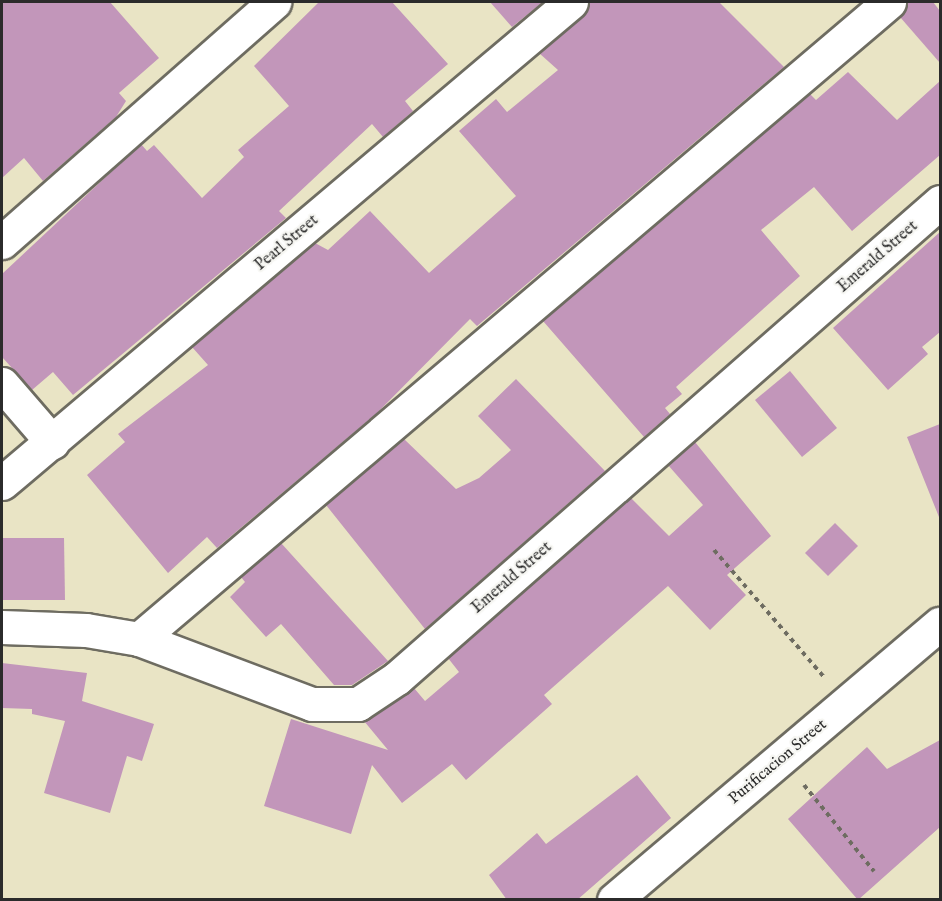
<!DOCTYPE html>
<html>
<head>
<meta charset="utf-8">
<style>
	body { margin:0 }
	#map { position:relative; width:942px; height:901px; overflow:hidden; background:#e9e4c5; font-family:"IM FELL English",serif }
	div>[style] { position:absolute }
	.building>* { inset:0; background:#c296ba }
	.path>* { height:4px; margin-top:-2px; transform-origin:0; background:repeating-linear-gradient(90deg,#6e6c61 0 4.5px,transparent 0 9px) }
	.roads { filter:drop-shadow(2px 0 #6e6c61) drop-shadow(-2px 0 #6e6c61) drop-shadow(0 2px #6e6c61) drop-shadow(0 -2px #6e6c61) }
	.minor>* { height:33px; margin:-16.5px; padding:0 16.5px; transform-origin:16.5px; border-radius:16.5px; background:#fff }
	span { translate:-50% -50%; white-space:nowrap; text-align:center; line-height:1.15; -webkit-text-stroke:4.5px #f6f6f2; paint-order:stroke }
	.street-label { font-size:16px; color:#2b2b2b }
	.frame { position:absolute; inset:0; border:3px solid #2b2b2b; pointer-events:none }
</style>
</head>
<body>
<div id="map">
	<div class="building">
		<div style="clip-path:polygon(2px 2px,110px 2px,159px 58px,119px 93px,126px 101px,116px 117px,43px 181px,24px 158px,2px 178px)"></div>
		<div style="clip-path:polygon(319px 2px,392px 2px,448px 64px,405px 101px,413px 111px,383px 137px,372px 124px,279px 211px,286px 218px,73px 395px,53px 372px,32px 390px,2px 357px,2px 274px,141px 144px,147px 151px,154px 145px,202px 198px,244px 157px,238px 150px,289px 106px,254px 66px)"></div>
		<div style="clip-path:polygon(490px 2px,543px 2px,512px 27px)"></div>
		<div style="clip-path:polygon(589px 2px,719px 2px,784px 67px,477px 326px,470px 319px,377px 413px,217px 548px,207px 537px,168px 573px,87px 475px,125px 442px,118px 434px,208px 365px,192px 347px,315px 243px,328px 250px,370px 211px,429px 273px,516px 196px,459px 131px,496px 99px,507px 112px,558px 70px,539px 53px,583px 16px)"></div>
		<div style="clip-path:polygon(907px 2px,933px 2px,940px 11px,940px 63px,900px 17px)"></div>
		<div style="clip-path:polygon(848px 72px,897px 120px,940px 81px,940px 155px,852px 231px,814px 187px,761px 230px,800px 276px,676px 387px,682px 394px,665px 408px,670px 414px,644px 437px,543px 321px,810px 94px,816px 100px)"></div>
		<div style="clip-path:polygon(940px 232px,940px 332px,922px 347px,928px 354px,888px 390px,833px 328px)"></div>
		<div style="clip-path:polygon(790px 371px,837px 428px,802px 457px,755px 400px)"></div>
		<div style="clip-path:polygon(516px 379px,605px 471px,425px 629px,326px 505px,404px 439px,456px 489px,479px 478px,511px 450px,478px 416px)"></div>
		<div style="clip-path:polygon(940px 424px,940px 517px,939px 517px,907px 437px)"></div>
		<div style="clip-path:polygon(695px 442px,771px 536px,727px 575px,746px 595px,710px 630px,668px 586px,544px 695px,552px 704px,466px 780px,452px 764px,402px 803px,372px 765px,351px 834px,264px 806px,291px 719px,388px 750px,364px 721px,414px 688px,425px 701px,459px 672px,448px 658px,631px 498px,669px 536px,703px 505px,668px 465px)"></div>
		<div style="clip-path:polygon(835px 523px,858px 546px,828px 576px,805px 553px)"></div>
		<div style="clip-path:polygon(2px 538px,64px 538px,65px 600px,2px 600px)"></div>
		<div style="clip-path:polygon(281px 543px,388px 661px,352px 685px,334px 685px,281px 624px,266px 637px,230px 597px,245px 582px,241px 577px)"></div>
		<div style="clip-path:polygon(2px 663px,87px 673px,82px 701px,154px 724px,142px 761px,127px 756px,110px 813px,44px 793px,65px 721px,32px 714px,32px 709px,2px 708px)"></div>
		<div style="clip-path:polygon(940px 740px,940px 827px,858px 900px,788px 819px,867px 747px,887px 769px)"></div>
		<div style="clip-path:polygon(637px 775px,671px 818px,577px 900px,507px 900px,489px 875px,537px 833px,546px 844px)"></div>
	</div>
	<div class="path">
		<div style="left:714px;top:550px;width:167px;rotate:49.1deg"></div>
		<div style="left:804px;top:785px;width:111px;rotate:50.9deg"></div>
	</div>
	<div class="roads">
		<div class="minor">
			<div style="left:2px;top:242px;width:363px;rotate:-41.4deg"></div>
			<div style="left:2px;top:384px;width:77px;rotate:49.2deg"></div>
			<div style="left:2px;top:483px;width:745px;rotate:-40.21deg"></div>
			<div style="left:2px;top:627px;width:84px;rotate:2deg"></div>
			<div style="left:86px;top:630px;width:54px;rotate:9.6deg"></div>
			<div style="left:139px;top:639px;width:185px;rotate:20.6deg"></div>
			<div style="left:312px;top:704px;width:46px"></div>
			<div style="left:358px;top:704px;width:47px;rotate:-33.7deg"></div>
			<div style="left:397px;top:678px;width:722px;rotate:-41.24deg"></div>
			<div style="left:139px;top:639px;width:984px;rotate:-40.34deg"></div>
			<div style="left:614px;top:900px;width:427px;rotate:-40.3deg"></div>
		</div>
	</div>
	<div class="street-label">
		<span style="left:287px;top:243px;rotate:-40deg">Pearl Street</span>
		<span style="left:878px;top:257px;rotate:-41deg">Emerald Street</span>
		<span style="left:512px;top:578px;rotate:-41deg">Emerald Street</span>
		<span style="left:778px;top:762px;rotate:-40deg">Purificacion Street</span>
	</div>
	<div class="frame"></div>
</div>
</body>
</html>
